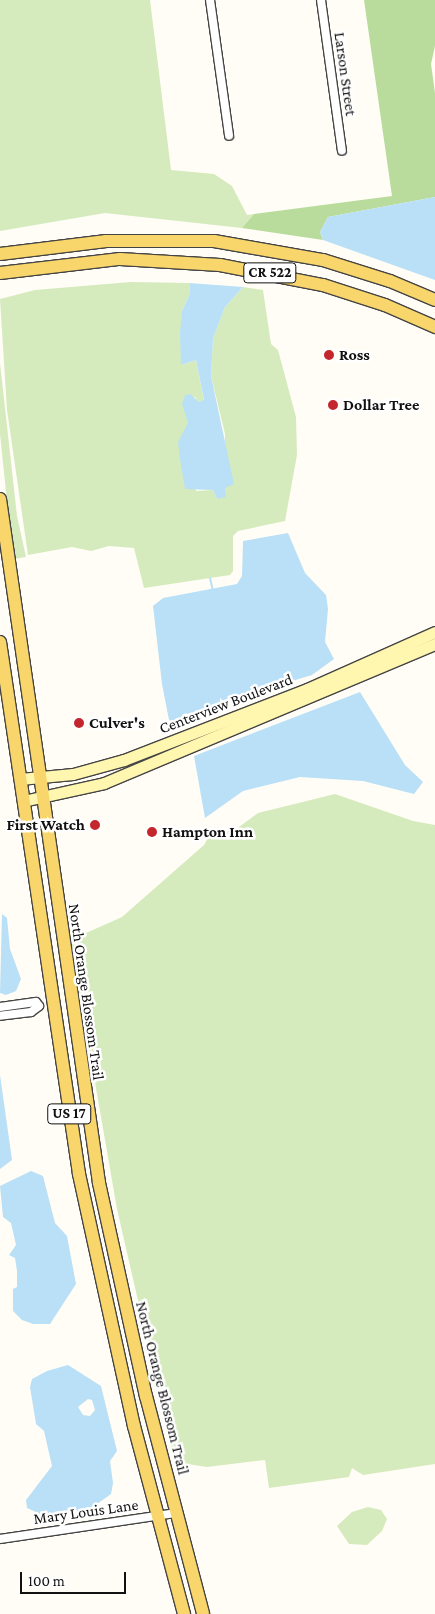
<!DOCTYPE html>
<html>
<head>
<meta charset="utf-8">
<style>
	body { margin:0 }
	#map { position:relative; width:435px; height:1614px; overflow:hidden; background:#fffdf5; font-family:"Crimson Pro",serif }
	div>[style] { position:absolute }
	.green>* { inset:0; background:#d5ebbd }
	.forest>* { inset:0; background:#b9dc9c }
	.water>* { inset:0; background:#b9e0f7 }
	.stream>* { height:2px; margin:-1px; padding:0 1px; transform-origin:1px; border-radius:1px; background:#b9e0f7 }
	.roads { filter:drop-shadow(1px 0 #444) drop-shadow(-1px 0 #444) drop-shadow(0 1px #444) drop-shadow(0 -1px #444) }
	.street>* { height:8px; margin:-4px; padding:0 4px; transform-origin:4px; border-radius:4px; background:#fff }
	.secondary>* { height:11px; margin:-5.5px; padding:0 5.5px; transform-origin:5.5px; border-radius:5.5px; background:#fff6b0 }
	.primary>* { height:12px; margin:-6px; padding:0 6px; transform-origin:6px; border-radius:6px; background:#f9d66b }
	.dots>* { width:14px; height:14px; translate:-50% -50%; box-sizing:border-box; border:2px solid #fff; border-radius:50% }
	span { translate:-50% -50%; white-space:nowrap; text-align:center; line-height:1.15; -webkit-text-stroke:5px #fff; paint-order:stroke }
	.shield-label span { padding:1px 4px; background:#fff; border:1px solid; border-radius:4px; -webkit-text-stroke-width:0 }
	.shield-label { font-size:15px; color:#111; font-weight:700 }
	.street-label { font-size:16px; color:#111 }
	.poi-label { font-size:16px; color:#111; font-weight:700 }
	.left { translate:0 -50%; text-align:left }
	.right { translate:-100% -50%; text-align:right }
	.scale { position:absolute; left:20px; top:1572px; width:106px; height:22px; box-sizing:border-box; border:2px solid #111; border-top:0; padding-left:6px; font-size:15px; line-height:18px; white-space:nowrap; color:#111; -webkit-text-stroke:4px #fff; paint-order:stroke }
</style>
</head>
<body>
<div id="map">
	<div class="green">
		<div style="clip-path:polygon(0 0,150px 0,171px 170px,214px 174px,232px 186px,247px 215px,254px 214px,242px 228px,105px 213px,0 231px)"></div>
		<div style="clip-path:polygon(131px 282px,189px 283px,190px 293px,182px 311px,181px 365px,196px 360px,204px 401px,198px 402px,195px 397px,183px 404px,188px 423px,196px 491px,213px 490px,217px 499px,225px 488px,225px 434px,211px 376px,213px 338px,225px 307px,243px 287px,263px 290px,271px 344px,278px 350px,296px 417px,297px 455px,285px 521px,238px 531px,233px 536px,233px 571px,230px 575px,144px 588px,134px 548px,109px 546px,91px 551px,72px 547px,28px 555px,7px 410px,0 299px,35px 290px)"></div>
		<div style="clip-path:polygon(0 363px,17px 516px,26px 557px,13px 559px,0 434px)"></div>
		<div style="clip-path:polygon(335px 794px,413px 821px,435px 825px,435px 1464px,363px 1475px,352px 1468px,349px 1477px,269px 1488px,265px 1460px,207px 1467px,175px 1462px,117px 1209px,68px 927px,78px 925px,86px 933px,122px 917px,204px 845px,210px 834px,235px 830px,258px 813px)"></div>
		<div style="clip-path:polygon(368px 1507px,381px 1510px,387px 1519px,382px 1531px,367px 1545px,349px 1544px,337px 1526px,352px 1512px)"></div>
	</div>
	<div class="forest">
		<div style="clip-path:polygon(364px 0,435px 0,435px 46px,431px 64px,435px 93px,435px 197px,328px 217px,320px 232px,323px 240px,242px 228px,254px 214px,392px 196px)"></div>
	</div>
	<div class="water">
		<div style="clip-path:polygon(435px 197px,435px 280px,323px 240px,320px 232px,328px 217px)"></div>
		<div style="clip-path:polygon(189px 283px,243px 287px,225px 307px,213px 338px,211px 376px,234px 484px,225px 488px,226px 497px,217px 499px,213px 490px,185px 489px,180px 459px,178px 442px,188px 423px,182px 404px,185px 395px,190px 394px,199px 402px,204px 400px,196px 360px,181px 365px,180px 333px,182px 311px,190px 293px)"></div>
		<div style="clip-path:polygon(288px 533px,305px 573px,326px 595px,328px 609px,325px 642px,334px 659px,312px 675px,249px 694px,195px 717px,175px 723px,169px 720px,162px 684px,153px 606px,163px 598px,237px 584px,242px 576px,243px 541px)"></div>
		<div style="clip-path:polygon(360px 692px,405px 765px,423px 782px,414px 794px,363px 781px,300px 777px,243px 791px,205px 818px,194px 756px)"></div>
		<div style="clip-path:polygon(2px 914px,7px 918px,10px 949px,21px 979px,16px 991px,6px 995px,0 993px)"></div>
		<div style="clip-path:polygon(0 1075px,12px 1160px,0 1169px)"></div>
		<div style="clip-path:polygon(31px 1171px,43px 1176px,55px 1223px,67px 1236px,76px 1284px,50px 1324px,33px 1324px,22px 1320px,13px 1311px,13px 1289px,17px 1287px,17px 1271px,15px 1258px,9px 1255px,16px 1245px,11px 1223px,3px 1217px,0 1186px)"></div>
		<div style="clip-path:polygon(evenodd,68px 1365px,101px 1386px,117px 1451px,110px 1461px,113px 1483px,111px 1494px,90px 1509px,45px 1516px,27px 1508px,26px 1500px,52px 1466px,44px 1431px,36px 1424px,30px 1387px,32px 1379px,47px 1371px,68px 1365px,88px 1399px,92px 1400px,95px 1410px,90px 1416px,83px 1415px,78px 1407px,88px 1399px)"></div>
	</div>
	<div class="stream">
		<div style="left:210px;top:578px;width:13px;rotate:77deg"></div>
	</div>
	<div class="roads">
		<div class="street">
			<div style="left:210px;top:0;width:137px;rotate:82deg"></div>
			<div style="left:321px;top:0;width:152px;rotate:82.1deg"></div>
			<div style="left:0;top:1007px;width:36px;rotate:-8deg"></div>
			<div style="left:36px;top:1002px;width:5px;rotate:53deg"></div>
			<div style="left:39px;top:1006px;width:10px;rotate:143deg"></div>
			<div style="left:31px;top:1012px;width:31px;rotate:173deg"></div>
			<div style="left:0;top:1539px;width:178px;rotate:-8.4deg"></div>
		</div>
		<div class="secondary">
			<div style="left:20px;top:779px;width:53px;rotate:-5.4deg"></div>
			<div style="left:73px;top:774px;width:53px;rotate:-15.4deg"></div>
			<div style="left:124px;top:760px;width:196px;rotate:-21.2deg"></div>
			<div style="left:307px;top:689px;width:140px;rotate:-24deg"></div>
			<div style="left:23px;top:801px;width:83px;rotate:-12.5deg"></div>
			<div style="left:104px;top:783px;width:359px;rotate:-22.8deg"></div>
		</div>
		<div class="primary">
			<div style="left:0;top:254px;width:107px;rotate:-7deg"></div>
			<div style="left:106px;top:241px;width:108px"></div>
			<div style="left:214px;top:241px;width:111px;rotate:9.9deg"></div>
			<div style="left:323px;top:260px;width:70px;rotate:17.4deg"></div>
			<div style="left:390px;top:281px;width:49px;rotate:22.9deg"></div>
			<div style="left:0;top:273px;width:121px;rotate:-6.7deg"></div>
			<div style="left:120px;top:259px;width:100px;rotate:3.4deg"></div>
			<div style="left:220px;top:265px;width:105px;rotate:11deg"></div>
			<div style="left:323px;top:285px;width:65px;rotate:17.9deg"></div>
			<div style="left:385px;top:305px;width:55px;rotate:23.7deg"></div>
			<div style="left:0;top:499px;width:691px;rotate:81.76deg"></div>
			<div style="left:99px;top:1183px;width:218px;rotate:77.6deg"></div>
			<div style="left:146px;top:1396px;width:225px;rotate:75.3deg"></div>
			<div style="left:0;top:642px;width:538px;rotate:81.55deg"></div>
			<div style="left:79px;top:1174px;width:258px;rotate:77.7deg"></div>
			<div style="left:134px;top:1426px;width:195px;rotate:75.1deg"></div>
		</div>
	</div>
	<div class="dots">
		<div style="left:329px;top:355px;background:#c4262e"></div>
		<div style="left:333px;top:405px;background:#c4262e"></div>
		<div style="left:79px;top:723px;background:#c4262e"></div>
		<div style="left:95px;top:825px;background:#c4262e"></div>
		<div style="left:152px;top:832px;background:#c4262e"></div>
	</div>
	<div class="shield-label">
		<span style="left:270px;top:273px">CR 522</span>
		<span style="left:69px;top:1114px">US 17</span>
	</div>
	<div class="street-label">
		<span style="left:345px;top:74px;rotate:82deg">Larson Street</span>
		<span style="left:226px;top:704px;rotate:-21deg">Centerview Boulevard</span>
		<span style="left:86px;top:992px;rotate:82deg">North Orange Blossom Trail</span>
		<span style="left:162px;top:1388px;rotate:76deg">North Orange Blossom Trail</span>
		<span style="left:86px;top:1512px;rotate:-8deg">Mary Louis Lane</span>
	</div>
	<div class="poi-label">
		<span class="left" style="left:339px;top:355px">Ross</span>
		<span class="left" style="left:343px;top:405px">Dollar Tree</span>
		<span class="left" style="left:89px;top:723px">Culver's</span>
		<span class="right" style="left:85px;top:825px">First Watch</span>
		<span class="left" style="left:162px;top:832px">Hampton Inn</span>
	</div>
	<div class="scale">100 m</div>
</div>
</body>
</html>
